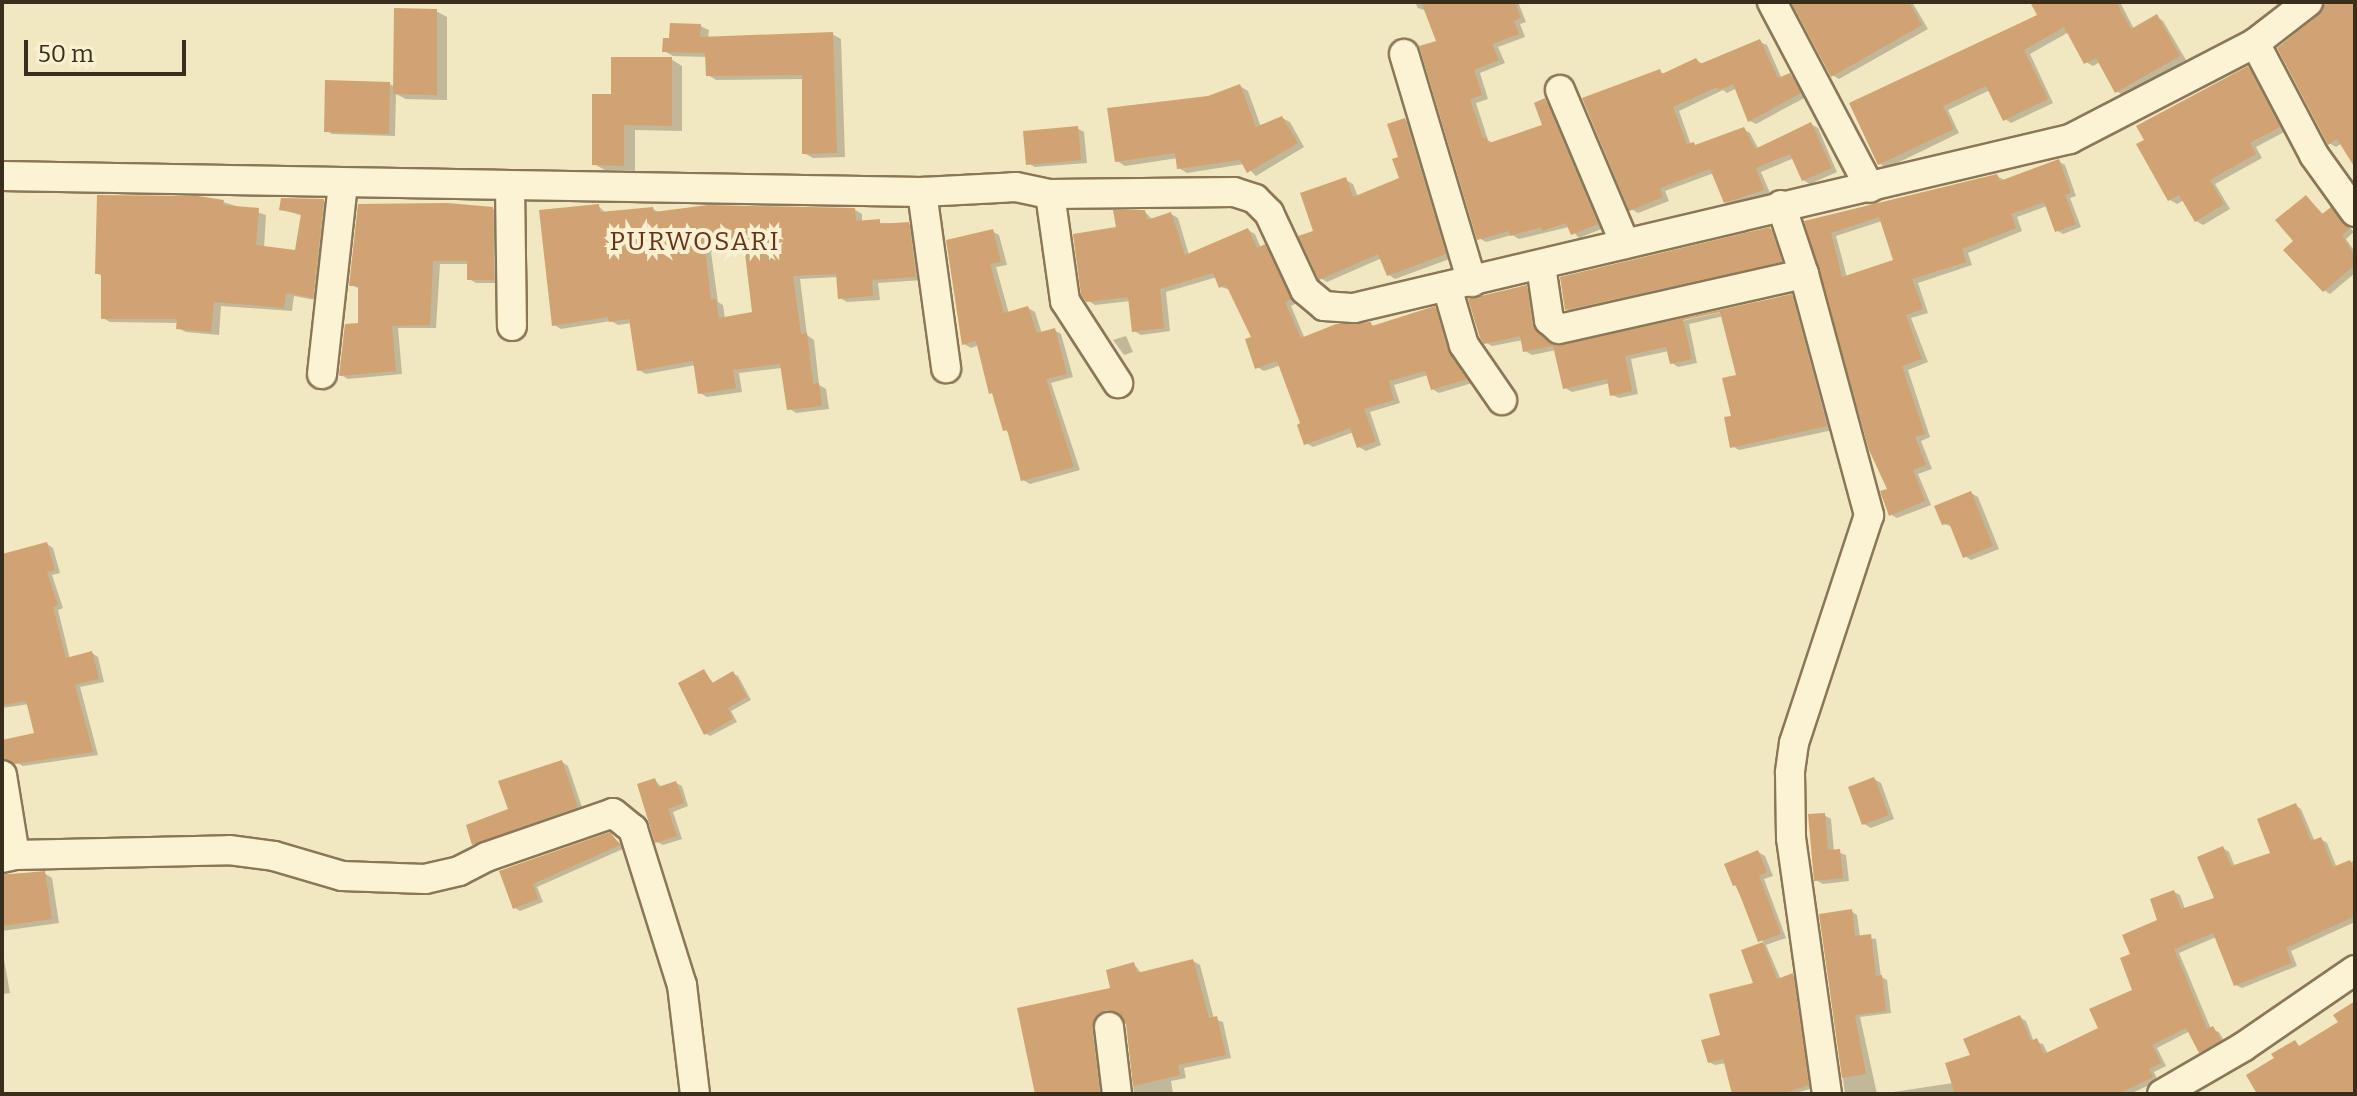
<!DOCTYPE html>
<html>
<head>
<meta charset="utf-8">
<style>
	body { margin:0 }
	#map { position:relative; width:2357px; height:1096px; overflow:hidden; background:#f1e7c0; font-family:Bitter,serif }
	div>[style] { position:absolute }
	.shadow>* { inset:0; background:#0003 }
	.building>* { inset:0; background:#d1a373 }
	.roads { filter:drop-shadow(2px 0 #8b7757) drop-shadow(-2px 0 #8b7757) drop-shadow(0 2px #8b7757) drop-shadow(0 -2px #8b7757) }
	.minor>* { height:28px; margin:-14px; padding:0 14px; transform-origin:14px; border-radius:14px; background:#fbf3d4 }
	span { translate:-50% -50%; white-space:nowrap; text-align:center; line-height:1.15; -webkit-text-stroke:8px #f8f0d0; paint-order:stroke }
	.quarter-label { font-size:26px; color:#693119; letter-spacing:2px }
	.frame { position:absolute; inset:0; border:4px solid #392d1c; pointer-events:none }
	.scale { position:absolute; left:24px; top:40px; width:162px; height:36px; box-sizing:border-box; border:4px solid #392d1c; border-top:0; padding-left:10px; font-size:24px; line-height:28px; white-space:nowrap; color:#392d1c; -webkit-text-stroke:6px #f8f0d0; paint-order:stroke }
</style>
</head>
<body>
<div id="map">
	<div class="shadow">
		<div style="clip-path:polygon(1415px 2px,1518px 2px,1526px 22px,1520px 24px,1525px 37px,1498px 47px,1505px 63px,1480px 73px,1488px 99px,1476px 103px,1488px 140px,1494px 144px,1545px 127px,1545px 101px,1552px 105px,1604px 228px,1579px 238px,1569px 227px,1519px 239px,1512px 235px,1486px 242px,1479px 238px,1439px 42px,1427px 11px,1418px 8px)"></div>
		<div style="clip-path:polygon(1793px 2px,1912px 2px,1928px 29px,1839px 79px,1832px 75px)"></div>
		<div style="clip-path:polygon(2032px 2px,2120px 2px,2134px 29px,2157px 17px,2163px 21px,2186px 60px,2123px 95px,2116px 91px,2100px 62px,2093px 66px,2086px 62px,2069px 32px,2030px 54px,2053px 103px,2011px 123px,2005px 119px,1990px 90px,1948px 110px,1959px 133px,1887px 168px,1880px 164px,2040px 16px)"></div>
		<div style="clip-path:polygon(2328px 2px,2355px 2px,2355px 164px,2342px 143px,2336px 147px,2329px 143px,2321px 16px)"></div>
		<div style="clip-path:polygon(436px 11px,447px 17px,447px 100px,406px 99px,396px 94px,395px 136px,332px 134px,326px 130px,390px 84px,395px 87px)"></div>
		<div style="clip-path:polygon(700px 26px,709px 30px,708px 39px,832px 34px,841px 39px,845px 157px,813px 158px,804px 153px,804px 79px,716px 80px,708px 75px,707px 57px,673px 56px,664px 51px,671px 40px)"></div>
		<div style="clip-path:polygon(1760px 42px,1767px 45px,1782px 79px,1790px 76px,1797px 79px,1806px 97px,1756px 124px,1750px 121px,1737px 88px,1727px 93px,1723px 90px,1679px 111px,1691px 145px,1698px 146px,1743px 129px,1750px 133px,1759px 150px,1811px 124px,1818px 128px,1837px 172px,1810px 184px,1803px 180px,1794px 158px,1761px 172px,1770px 193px,1732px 206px,1726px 202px,1714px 173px,1665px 191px,1669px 201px,1638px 213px,1631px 209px,1660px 72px,1665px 74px,1696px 60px,1703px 64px)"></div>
		<div style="clip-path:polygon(671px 59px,682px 66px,682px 131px,635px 130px,635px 171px,605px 170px,594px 164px,613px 96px)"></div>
		<div style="clip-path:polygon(2248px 68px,2255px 72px,2286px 131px,2256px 147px,2262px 158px,2215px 184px,2230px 209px,2203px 225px,2196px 221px,2184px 200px,2177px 204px,2170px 200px,2138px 145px)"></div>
		<div style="clip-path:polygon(1240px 86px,1248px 91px,1261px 127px,1282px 118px,1290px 122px,1304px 147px,1256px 176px,1244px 164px,1187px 173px,1179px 168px,1178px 158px,1125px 166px,1117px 161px,1209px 98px)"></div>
		<div style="clip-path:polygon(1405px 120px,1412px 124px,1452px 258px,1395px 279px,1389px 275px,1382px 258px,1327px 282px,1320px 278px,1315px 232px,1346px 180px,1353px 184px,1358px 197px,1401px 179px)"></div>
		<div style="clip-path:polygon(1077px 128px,1084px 132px,1087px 163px,1035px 167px,1028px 163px)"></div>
		<div style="clip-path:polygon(evenodd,2058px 161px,2065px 165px,2076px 196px,2070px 198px,2081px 227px,2063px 234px,2056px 230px,2047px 206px,2017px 217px,2022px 231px,1968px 253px,1972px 265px,1918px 283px,1928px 313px,1911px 318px,1928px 362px,1908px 370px,1930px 437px,1921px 441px,1932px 469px,1918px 474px,1931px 505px,1897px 518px,1890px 514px,1889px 490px,1807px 222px,1997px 176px,2004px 180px,2058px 161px,1882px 221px,1895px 261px,1847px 277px,1836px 236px,1882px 221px)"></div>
		<div style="clip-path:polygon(2306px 197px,2324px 215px,2331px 210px,2337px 213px,2354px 232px,2346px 239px,2355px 252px,2355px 273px,2330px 294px,2324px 290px,2296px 242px)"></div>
		<div style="clip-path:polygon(324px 201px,331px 205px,321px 301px,294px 296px,292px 311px,221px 306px,219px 335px,186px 332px,178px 328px,178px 323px,110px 322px,103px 318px,103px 277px,97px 273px,223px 202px,266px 215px,264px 248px,297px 252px,303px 216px,281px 209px)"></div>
		<div style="clip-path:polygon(evenodd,598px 206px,606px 213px,653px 209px,660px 213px,855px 210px,862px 214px,862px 222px,908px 224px,916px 228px,923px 280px,878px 283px,880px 300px,847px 302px,840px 298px,838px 277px,800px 279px,807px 335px,814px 340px,819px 385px,826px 389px,829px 409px,796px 413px,789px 408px,782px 368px,739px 373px,742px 392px,707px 397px,700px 393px,696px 365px,646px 374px,639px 370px,631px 323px,618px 325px,611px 321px,561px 329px,554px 325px,598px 206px,747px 248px,754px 314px,725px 319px,723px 305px,718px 302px,711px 252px,747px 248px)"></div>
		<div style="clip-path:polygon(493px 209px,500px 213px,501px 283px,476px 283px,469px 279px,469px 264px,440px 264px,436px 328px,398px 328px,402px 374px,348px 379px,341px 375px,360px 324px,360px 289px,351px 285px)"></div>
		<div style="clip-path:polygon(1145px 212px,1153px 220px,1171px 214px,1178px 218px,1189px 255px,1248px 230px,1255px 234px,1261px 248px,1272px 250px,1297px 303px,1291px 306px,1305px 339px,1370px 324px,1376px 327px,1435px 309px,1442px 312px,1454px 356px,1472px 383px,1439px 393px,1432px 389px,1428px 375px,1394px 385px,1400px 403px,1370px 412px,1381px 445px,1366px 451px,1359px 447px,1354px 432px,1313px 447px,1306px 443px,1303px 425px,1281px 365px,1264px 371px,1257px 367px,1254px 338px,1231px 290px,1221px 287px,1217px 277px,1166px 292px,1170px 331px,1141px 335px,1134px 331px,1130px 301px,1095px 305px,1087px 300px,1118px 228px)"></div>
		<div style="clip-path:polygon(1770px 229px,1777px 233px,1788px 265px,1573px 313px,1567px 309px)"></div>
		<div style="clip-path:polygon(992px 231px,999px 235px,1007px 265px,996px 267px,1009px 314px,1028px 308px,1035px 312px,1042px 334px,1054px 330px,1061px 334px,1073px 377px,1051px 383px,1080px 470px,1030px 484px,1023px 480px,1010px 433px,1005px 430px,979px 345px,971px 348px,964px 344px)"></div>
		<div style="clip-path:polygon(1526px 287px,1533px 291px,1543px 338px,1562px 348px,1792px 296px,1798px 300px,1833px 430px,1739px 450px,1732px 446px,1738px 376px,1724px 316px,1689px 324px,1697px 363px,1678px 367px,1672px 363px,1669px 351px,1631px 359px,1638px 394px,1619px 398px,1612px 395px,1610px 383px,1572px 392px,1565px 388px,1556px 350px,1532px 355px,1525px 351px,1523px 340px,1492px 346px,1485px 342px)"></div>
		<div style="clip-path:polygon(1126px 336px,1133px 352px,1124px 355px,1113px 340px)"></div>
		<div style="clip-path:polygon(1971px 493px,1978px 497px,1999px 549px,1971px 560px,1965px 556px,1953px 527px,1944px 524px)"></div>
		<div style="clip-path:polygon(47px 544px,53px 548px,60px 573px,52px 575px,63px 608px,58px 610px,70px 659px,92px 653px,98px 657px,104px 682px,80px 687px,98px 755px,23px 766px,5px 757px,2px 744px,36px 734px,29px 704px,2px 708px,2px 558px)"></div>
		<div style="clip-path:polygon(704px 671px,714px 684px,733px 674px,738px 676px,751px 700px,731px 711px,737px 722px,710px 736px,705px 733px)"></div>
		<div style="clip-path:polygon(562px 762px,568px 766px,583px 810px,480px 847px,474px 844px)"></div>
		<div style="clip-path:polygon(1874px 779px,1881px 783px,1894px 819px,1871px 828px,1864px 824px)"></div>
		<div style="clip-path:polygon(655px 780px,662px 788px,676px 783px,682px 786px,688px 806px,673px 812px,682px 839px,663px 845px,657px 842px)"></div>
		<div style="clip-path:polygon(2295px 805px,2301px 809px,2315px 842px,2321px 839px,2327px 843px,2337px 868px,2355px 860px,2355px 922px,2291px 951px,2297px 966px,2242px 988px,2236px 985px,2216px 937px,2179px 953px,2211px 1029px,2219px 1032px,2226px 1044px,2207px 1055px,2201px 1051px,2190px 1031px,2157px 1048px,2166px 1066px,2154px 1072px,2158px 1081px,2130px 1094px,1880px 1094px,1953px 1083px,1973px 1056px,2019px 1017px,2026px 1021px,2034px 1042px,2043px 1044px,2048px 1054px,2100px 1029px,2134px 992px,2133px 955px,2160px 921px,2174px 892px,2180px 895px,2185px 909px,2216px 899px,2223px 848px,2229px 852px,2235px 867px,2273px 854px)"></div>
		<div style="clip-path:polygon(1824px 815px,1831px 819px,1834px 851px,1846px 855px,1849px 881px,1823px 884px,1816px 880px)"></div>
		<div style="clip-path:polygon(610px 834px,625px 848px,537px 887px,543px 902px,520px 911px,514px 907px,501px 872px)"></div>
		<div style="clip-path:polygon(1758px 852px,1765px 856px,1773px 876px,1764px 879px,1786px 938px,1766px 945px,1781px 980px,1793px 975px,1798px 979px,1814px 1088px,1792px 1094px,1734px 1094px,1726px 1063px,1715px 1065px,1709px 1062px,1756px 984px,1743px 951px,1764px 944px,1735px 885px)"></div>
		<div style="clip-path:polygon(44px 873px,52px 878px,59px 923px,2px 931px,2px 874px)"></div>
		<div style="clip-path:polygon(1851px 911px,1857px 915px,1860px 937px,1876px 939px,1881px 977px,1887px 980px,1891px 1013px,1860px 1017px,1877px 1094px,1845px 1094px,1821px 915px)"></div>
		<div style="clip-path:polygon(2px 948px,10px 993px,2px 994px)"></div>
		<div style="clip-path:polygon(1193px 961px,1200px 965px,1214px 1019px,1223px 1022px,1231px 1058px,1184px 1068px,1186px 1078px,1171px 1081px,1173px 1094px,1134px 1094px,1128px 1023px,1120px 1014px,1114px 1013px,1105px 1017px,1105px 1094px,1038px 1094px,1134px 964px,1142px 974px)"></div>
	</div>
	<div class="building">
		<div style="clip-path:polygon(1421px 2px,1515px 2px,1521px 18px,1514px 21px,1519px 34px,1492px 44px,1499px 60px,1474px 70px,1482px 95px,1470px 99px,1483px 138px,1486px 137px,1489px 143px,1542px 125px,1534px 103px,1545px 98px,1598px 224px,1571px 235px,1566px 223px,1542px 231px,1541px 227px,1510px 236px,1509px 231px,1477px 240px,1419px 46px,1436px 41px)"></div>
		<div style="clip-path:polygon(1791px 2px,1909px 2px,1922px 25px,1831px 77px)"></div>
		<div style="clip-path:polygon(2030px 2px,2116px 2px,2131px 29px,2157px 14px,2180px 56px,2115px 93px,2096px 58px,2084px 64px,2064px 27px,2024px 50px,2048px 99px,2003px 121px,1986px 86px,1943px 106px,1954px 129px,1878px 165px,1849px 103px,2037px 15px)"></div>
		<div style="clip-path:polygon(2326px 2px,2355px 2px,2355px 168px,2337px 139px,2328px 145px,2277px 48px,2318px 15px)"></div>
		<div style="clip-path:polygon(394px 8px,437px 9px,437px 95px,393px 94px)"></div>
		<div style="clip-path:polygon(670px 23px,701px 24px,700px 37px,833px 32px,837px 153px,802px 154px,802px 75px,706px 76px,705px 53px,662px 52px,663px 38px,669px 38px)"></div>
		<div style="clip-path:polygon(1760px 39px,1778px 78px,1790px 73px,1801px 93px,1748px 122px,1733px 84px,1719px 90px,1717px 87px,1673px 107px,1687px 144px,1694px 142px,1695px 145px,1744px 127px,1755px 149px,1811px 122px,1832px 168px,1802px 181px,1790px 154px,1756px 168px,1764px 190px,1724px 203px,1710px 169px,1660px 188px,1663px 197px,1629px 211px,1582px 98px,1660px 69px,1662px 74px,1696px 58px,1700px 64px)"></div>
		<div style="clip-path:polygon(611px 57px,672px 57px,672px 126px,624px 125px,624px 166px,592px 165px,592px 94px,611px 94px)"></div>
		<div style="clip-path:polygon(2248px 66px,2280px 127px,2250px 143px,2256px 154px,2210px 180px,2224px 204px,2195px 222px,2179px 195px,2168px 201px,2136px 144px,2144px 140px,2136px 126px)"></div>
		<div style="clip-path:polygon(325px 80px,390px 82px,389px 134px,324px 132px)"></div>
		<div style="clip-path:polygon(1240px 84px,1256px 127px,1282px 116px,1298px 143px,1247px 173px,1240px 160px,1177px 169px,1175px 153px,1115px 162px,1107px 108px,1208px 96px)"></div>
		<div style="clip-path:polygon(1405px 118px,1446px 254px,1387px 276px,1378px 254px,1319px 280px,1298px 236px,1313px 231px,1300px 193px,1346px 177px,1353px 197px,1399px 178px,1392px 159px,1398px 157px,1387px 124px)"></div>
		<div style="clip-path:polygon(1078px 126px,1081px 160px,1026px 165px,1023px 131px)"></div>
		<div style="clip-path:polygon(evenodd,2059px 159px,2071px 193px,2065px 195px,2076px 224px,2055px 232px,2044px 202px,2011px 214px,2016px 228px,1962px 249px,1966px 262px,1912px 279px,1923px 309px,1906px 315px,1922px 359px,1902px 366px,1925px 434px,1915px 437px,1926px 465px,1913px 470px,1925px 501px,1889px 516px,1880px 491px,1887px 489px,1869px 450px,1804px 221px,1997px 174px,2000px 181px,2059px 159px,1879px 217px,1893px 260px,1842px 277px,1831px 233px,1879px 217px)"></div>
		<div style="clip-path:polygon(97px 195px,198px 196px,224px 200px,223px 205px,259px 208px,256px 245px,295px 250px,301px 214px,279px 210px,281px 198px,324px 199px,313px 298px,286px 293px,284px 308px,214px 302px,211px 332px,176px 329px,177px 319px,101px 319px,101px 274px,95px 274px)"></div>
		<div style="clip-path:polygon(2306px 195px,2322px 214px,2331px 207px,2350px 228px,2342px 235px,2355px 257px,2355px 265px,2323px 292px,2283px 250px,2293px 241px,2275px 220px)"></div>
		<div style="clip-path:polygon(448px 203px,493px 207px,494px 280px,467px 280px,467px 261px,433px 261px,430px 325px,392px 326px,396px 371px,339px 376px,345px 324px,358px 323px,358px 286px,349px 286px,358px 204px)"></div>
		<div style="clip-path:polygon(evenodd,599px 204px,600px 212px,653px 207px,654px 212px,708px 205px,855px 208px,856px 221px,880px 219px,880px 224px,909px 222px,916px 277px,872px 280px,873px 296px,838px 299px,836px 274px,793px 276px,801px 334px,807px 333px,813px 384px,819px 383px,822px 406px,787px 410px,780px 364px,733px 370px,736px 388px,698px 394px,693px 361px,637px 371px,629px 319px,609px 322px,608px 317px,552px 326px,539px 210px,599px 204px,744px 245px,752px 312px,719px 318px,716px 299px,711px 300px,705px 249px,744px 245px)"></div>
		<div style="clip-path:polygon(1113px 210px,1145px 210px,1147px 220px,1171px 212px,1185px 255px,1248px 228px,1257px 248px,1265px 244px,1291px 299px,1285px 302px,1301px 338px,1336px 324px,1371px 322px,1372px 326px,1435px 306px,1448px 350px,1467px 379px,1431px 390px,1425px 371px,1389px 381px,1394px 400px,1364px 409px,1376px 441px,1357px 448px,1350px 428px,1304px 445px,1297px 425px,1300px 423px,1277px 361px,1255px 369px,1245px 339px,1251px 337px,1226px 285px,1219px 288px,1213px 273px,1160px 289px,1164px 328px,1132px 332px,1128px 297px,1086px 302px,1081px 295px,1073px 234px,1116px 227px)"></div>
		<div style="clip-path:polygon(1770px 227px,1782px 262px,1565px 310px,1560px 277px)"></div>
		<div style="clip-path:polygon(993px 229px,1001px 262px,990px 264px,1004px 313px,1028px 306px,1037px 333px,1055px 328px,1067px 374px,1046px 379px,1074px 467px,1021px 481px,1007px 430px,1003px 431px,992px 393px,989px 394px,976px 341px,962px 345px,946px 240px)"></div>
		<div style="clip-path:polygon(1527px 285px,1532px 323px,1538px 333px,1555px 346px,1792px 294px,1827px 426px,1730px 448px,1724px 417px,1731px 416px,1722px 378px,1736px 375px,1720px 312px,1683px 320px,1692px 359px,1670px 364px,1666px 347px,1625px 356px,1632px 391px,1610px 396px,1607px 379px,1563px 389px,1553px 346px,1523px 352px,1520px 336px,1484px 344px,1480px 338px,1468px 299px)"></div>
		<div style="clip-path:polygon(1971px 491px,1993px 546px,1963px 558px,1949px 523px,1942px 525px,1934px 506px)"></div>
		<div style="clip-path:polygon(47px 542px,55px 570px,47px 572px,58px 605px,53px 607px,66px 658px,92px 651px,99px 679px,75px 685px,93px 752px,15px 764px,3px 758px,2px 740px,34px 733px,26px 701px,2px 705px,2px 554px)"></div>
		<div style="clip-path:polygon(704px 669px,712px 683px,733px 671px,747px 697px,728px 708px,733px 719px,704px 735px,678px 683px)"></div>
		<div style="clip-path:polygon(562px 760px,578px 807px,472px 845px,466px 825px,508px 809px,498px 781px)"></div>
		<div style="clip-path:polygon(1874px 777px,1889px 815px,1862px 825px,1848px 787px)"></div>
		<div style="clip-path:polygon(655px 778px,658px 787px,676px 781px,684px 803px,668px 809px,677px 836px,655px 843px,637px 784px)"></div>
		<div style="clip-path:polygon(2296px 803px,2311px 841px,2321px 837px,2333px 867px,2350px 860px,2355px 871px,2355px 916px,2286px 948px,2292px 963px,2234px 986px,2213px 933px,2174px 949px,2207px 1029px,2213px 1026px,2221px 1040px,2199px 1053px,2186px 1028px,2152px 1045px,2161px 1063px,2149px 1069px,2153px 1077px,2118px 1094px,1955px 1094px,1945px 1063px,1970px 1055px,1963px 1039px,2020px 1015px,2031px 1041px,2037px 1038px,2044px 1054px,2098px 1028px,2089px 1009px,2132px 990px,2120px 958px,2130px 954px,2122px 935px,2157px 920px,2150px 899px,2174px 890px,2181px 909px,2214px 898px,2197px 857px,2223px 846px,2231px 866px,2270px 853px,2257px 819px)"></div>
		<div style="clip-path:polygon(1825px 813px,1828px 850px,1840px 849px,1843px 878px,1814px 881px,1808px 814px)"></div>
		<div style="clip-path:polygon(610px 832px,620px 845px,533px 884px,538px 899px,513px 909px,499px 871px)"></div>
		<div style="clip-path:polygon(1758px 850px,1767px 872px,1759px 876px,1781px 934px,1758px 942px,1736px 885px,1733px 886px,1724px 864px)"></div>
		<div style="clip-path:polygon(45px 871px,52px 919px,2px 926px,2px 875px)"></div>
		<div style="clip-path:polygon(1852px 909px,1855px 936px,1871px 934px,1876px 976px,1882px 975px,1886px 1011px,1855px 1015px,1866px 1074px,1842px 1078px,1819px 914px)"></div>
		<div style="clip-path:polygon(1763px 942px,1777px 979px,1793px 973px,1809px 1085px,1782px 1094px,1732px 1094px,1723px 1059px,1708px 1063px,1701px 1040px,1720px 1035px,1709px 994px,1753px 983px,1741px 950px)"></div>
		<div style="clip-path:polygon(1193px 959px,1209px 1018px,1217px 1016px,1226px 1055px,1178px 1065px,1180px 1075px,1133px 1086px,1126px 1024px,1116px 1012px,1106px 1010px,1098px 1014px,1092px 1028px,1100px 1094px,1035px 1094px,1017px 1008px,1110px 988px,1106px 970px,1134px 962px,1137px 973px)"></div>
		<div style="clip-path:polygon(2355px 1001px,2355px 1094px,2257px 1094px,2246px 1075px,2274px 1058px,2271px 1054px,2295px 1040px,2299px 1046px,2338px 1022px,2333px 1015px)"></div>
	</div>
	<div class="roads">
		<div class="minor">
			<div style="left:1772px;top:2px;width:210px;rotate:62.2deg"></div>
			<div style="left:2255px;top:43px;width:127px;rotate:62.2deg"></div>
			<div style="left:2314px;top:155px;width:70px;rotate:54.3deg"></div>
			<div style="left:1404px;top:54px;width:238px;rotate:73.4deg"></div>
			<div style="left:1560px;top:90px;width:167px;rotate:67.1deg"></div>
			<div style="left:2px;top:176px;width:920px;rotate:1deg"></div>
			<div style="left:922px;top:192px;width:94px;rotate:-3deg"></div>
			<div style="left:1016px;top:187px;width:35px;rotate:12deg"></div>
			<div style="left:1050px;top:194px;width:184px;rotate:-0.6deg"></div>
			<div style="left:1234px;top:192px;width:22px;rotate:18deg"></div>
			<div style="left:1255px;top:199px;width:20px;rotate:45deg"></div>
			<div style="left:1269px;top:213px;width:85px;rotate:64.9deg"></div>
			<div style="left:1305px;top:290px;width:25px;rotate:40deg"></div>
			<div style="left:1324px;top:306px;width:30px;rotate:4deg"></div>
			<div style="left:1354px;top:308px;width:736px;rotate:-13.28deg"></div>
			<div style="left:2070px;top:139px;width:208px;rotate:-27.4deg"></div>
			<div style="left:2255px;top:43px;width:67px;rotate:-37.7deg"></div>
			<div style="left:510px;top:186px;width:140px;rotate:89.2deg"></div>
			<div style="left:922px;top:192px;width:178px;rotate:82.2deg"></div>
			<div style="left:1050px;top:194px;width:108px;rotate:82deg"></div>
			<div style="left:1065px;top:301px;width:98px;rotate:57.1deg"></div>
			<div style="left:1781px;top:205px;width:73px;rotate:71.6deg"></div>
			<div style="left:1804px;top:274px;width:250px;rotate:74.9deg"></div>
			<div style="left:1869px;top:515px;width:240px;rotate:108.2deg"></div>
			<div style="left:1794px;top:743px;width:30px;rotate:98deg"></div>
			<div style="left:1790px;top:773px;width:65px;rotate:89.1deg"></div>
			<div style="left:1791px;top:838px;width:259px;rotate:82deg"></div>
			<div style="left:1541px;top:266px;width:55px;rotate:81.6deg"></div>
			<div style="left:1549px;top:320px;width:13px;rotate:42deg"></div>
			<div style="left:1559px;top:329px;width:251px;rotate:-12.7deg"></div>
			<div style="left:1447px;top:287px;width:60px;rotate:73.7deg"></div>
			<div style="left:1464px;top:345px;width:67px;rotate:55.4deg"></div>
			<div style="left:322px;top:374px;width:192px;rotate:-83.7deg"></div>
			<div style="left:2px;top:775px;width:81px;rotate:80.8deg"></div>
			<div style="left:15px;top:855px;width:13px;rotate:167deg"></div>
			<div style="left:15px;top:855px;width:214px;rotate:-1.3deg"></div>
			<div style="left:229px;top:850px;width:45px;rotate:7.6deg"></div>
			<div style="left:274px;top:856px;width:71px;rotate:16.4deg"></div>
			<div style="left:342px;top:876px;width:83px;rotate:2.1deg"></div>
			<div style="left:425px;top:879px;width:35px;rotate:-13deg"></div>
			<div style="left:459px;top:871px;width:30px;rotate:-27deg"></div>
			<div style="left:486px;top:857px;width:134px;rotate:-19.1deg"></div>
			<div style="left:613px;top:813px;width:26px;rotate:39deg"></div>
			<div style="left:633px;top:829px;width:164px;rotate:72.6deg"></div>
			<div style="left:682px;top:985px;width:110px;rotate:83.2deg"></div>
			<div style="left:1109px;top:1027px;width:67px;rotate:83.2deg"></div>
			<div style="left:2162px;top:1094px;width:94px;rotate:-30.1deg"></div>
			<div style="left:2243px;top:1047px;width:136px;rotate:-34.5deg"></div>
		</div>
	</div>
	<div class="quarter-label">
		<span style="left:695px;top:242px">PURWOSARI</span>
	</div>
	<div class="frame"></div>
	<div class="scale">50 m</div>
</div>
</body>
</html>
